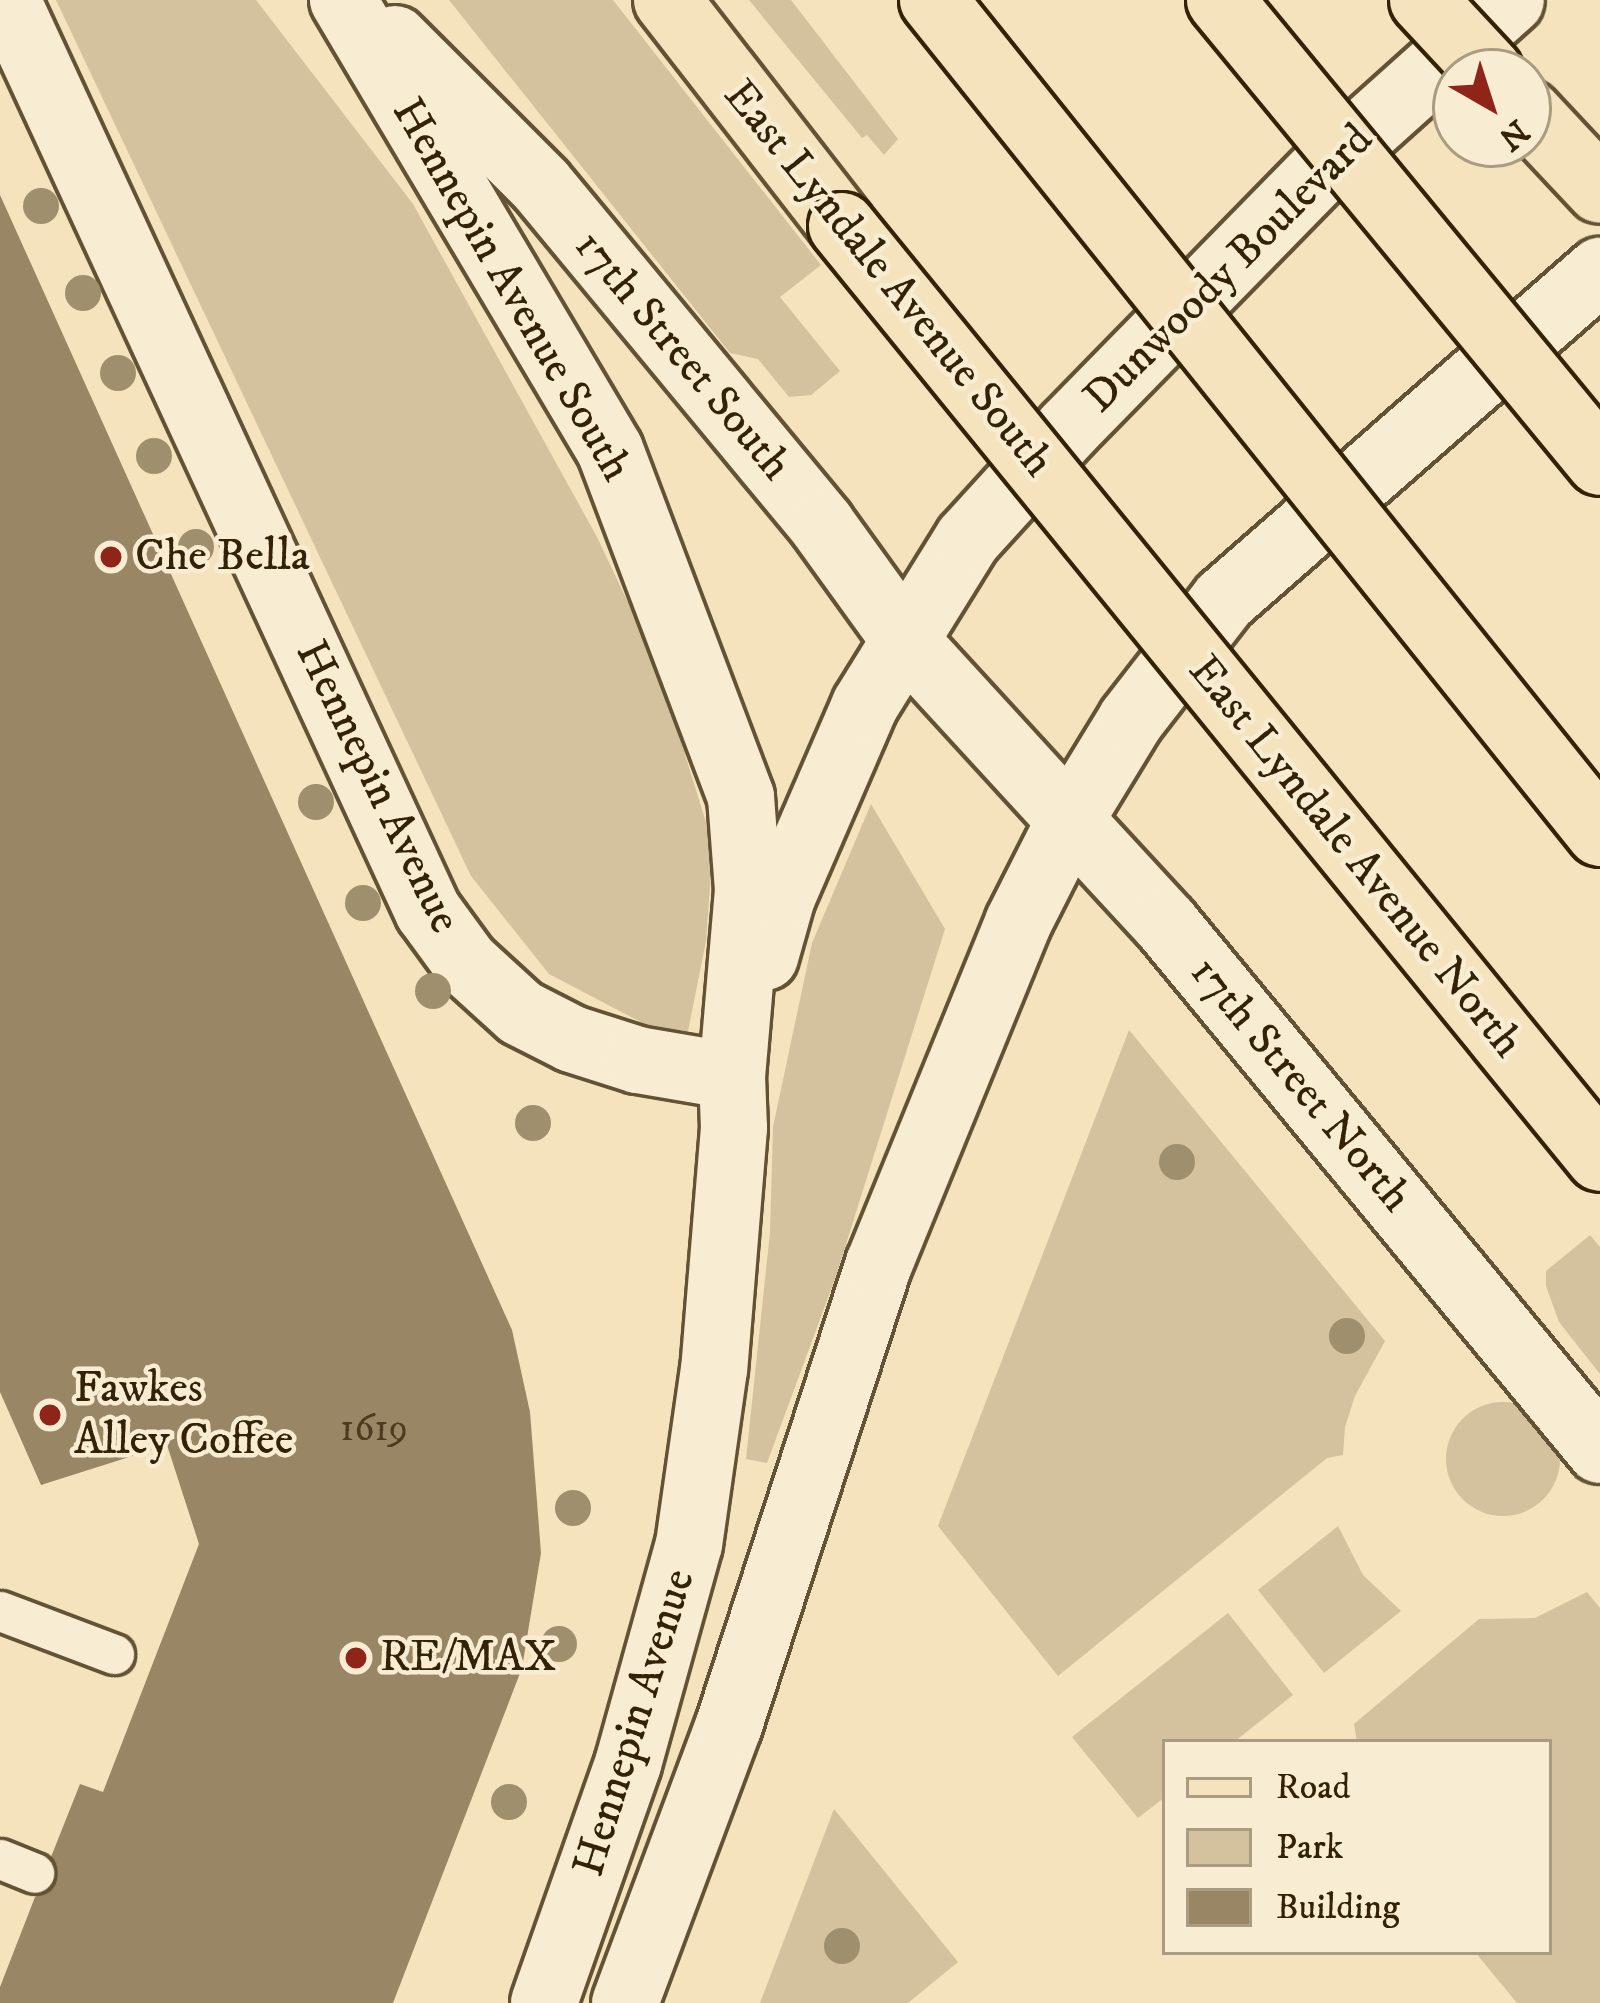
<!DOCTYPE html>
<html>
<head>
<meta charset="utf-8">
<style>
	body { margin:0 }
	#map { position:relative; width:1600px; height:2003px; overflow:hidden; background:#f4e3bc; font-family:"IM FELL DW Pica",serif }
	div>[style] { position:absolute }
	.green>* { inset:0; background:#d3c29d }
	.round { border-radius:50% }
	.building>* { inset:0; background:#988665 }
	.roads { filter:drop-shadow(3px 0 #645234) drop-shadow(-3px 0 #645234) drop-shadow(0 3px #645234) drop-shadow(0 -3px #645234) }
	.lane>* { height:39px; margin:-19.5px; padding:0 19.5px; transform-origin:19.5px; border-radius:19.5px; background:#f8edd3 }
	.street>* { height:66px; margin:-33px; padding:0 33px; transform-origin:33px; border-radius:33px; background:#f8edd3 }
	.secondary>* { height:66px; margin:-33px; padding:0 33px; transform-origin:33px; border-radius:33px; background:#f8edd3 }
	.primary>* { height:66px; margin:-33px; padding:0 33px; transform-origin:33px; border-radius:33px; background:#f4e3bc }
	.highway>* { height:66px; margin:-33px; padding:0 33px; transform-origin:33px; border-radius:33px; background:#f4e3bc }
	.bridges { filter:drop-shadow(3px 0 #342207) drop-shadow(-3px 0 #342207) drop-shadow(0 3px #342207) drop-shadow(0 -3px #342207) }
	.primary-bridge>* { height:66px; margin:-33px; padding:0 33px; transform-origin:33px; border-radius:33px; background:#f4e3bc }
	.highway-bridge>* { height:66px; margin:-33px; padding:0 33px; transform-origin:33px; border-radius:33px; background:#f4e3bc }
	.trees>* { width:36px; height:36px; margin:-18px; border-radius:50%; background:#a08f6d }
	.dots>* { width:33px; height:33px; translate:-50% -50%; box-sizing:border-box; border:6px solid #f8edd3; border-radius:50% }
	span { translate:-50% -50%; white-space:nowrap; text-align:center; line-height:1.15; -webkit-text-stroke:9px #f8edd3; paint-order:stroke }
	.number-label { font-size:39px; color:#4d3b1e }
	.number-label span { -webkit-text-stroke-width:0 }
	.street-label { font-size:45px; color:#342207 }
	.poi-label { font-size:45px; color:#342207 }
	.left { translate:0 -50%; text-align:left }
	.legend { position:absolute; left:1162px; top:1739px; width:390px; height:216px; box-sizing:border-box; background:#f8edd3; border:3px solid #aa9c81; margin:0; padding:15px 21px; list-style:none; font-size:36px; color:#342207 }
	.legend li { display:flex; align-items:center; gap:24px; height:60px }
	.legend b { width:60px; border:3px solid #aa9c81 }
	.north { position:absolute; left:1432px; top:48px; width:120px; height:120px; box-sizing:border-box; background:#f8edd3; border:3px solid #aa9c81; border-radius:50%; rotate:141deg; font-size:33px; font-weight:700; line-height:48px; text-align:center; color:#342207 }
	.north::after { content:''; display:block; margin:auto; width:42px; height:54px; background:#8f2418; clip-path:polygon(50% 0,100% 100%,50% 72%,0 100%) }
</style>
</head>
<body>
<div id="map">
	<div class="green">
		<div style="clip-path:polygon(56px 0,256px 0,413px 204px,597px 537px,657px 664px,713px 845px,706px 941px,688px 1031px,654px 1029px,549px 974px,471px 876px)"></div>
		<div style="clip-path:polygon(449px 0,613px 0,821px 265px,780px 297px,840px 371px,811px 395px,789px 397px,758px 359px,730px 353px)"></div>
		<div style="clip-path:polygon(749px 0,791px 0,898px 139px,884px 155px,867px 135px,862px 138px)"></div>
		<div style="clip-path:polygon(871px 804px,945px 929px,836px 1276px,767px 1463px,746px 1459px,770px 1232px,773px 1127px,812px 943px)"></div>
		<div style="clip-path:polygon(1129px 1030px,1385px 1341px,1355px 1396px,1345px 1427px,1343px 1455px,1327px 1458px,1058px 1676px,938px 1526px)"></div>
		<div style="clip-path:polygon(1590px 1235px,1600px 1247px,1600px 1374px,1559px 1322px,1546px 1286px,1546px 1271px)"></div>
		<div class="round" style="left:1446px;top:1402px;width:114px;height:114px"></div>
		<div style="clip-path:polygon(1338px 1526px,1363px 1575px,1401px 1611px,1324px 1673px,1258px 1590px)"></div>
		<div style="clip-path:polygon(1587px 1592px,1600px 1608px,1600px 2003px,1517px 2003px,1475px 1952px,1549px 1952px,1549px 1742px,1357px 1742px,1354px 1724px,1479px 1619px,1535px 1618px)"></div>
		<div style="clip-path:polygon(1228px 1613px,1293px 1695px,1234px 1742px,1165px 1742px,1165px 1797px,1138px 1818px,1072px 1737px)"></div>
		<div style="clip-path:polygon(834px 1809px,958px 1962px,908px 2003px,760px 2003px)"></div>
	</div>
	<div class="building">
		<div style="clip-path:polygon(0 195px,512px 1330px,530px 1412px,541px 1553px,522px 1668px,393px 2003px,0 2003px,0 1987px,35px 1897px,56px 1881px,51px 1857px,80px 1784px,103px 1792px,199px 1544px,167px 1445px,41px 1485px,0 1392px)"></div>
	</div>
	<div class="roads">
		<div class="lane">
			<div style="left:0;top:1611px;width:122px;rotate:20.7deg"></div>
			<div style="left:0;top:1859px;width:37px;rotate:22deg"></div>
		</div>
		<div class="street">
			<div style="left:7px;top:0;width:1004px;rotate:65.2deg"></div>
			<div style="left:428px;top:911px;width:64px;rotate:53.8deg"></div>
			<div style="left:466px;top:963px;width:74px;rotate:42.3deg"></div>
			<div style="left:521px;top:1013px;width:57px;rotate:27deg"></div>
			<div style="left:572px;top:1039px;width:69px;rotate:17.7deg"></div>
			<div style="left:638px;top:1060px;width:95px;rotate:9.7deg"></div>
			<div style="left:1070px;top:820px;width:142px;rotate:47.3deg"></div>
			<div style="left:1166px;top:924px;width:682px;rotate:50.47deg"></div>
		</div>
		<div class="secondary">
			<div style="left:343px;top:0;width:523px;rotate:59.32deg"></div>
			<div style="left:610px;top:450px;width:371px;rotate:69.3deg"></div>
			<div style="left:741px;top:797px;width:93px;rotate:85.7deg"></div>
			<div style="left:748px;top:890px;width:187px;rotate:94.9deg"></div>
			<div style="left:732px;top:1076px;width:52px;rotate:87.8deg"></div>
			<div style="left:734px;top:1128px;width:242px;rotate:94.7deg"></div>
			<div style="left:714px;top:1369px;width:177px;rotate:98.1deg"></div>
			<div style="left:689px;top:1544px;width:228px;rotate:105.5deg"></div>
			<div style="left:628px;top:1764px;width:253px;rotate:109.4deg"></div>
			<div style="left:395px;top:39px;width:206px;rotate:45deg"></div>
			<div style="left:541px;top:185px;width:441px;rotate:50.4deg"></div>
			<div style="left:822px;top:525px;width:142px;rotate:54.2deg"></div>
			<div style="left:905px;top:640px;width:244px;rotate:47.5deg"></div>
			<div style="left:765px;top:957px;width:62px;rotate:-74.2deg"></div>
			<div style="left:782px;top:897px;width:209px;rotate:-66.6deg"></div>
			<div style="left:865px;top:705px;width:195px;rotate:-58.2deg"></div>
			<div style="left:968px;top:539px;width:149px;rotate:-47.7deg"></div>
			<div style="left:1068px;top:429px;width:366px;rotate:-45.6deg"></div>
			<div style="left:1324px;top:168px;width:251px;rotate:-41.9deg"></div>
			<div style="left:625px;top:2003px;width:297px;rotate:-69.5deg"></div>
			<div style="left:729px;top:1725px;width:485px;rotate:-72deg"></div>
			<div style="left:879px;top:1264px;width:368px;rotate:-67.8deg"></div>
			<div style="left:1018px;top:923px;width:115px;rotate:-63.2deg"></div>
			<div style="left:1070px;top:820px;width:117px;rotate:-58.6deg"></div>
			<div style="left:1131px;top:720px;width:152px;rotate:-52.2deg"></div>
			<div style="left:1224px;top:600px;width:500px;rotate:-41.2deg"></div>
		</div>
		<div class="primary">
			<div style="left:667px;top:0;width:286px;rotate:52.2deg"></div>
		</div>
		<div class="highway">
			<div style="left:1528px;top:113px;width:105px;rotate:46.9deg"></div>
		</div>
	</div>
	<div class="bridges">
		<div class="primary-bridge">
			<div style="left:842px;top:226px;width:1201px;rotate:50.88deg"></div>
		</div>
		<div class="highway-bridge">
			<div style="left:933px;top:0;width:1067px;rotate:51.32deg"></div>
			<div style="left:1220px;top:0;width:598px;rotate:50.56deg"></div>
			<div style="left:1423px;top:0;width:98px;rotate:47.1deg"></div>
		</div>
	</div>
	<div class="trees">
		<div style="left:41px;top:206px"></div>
		<div style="left:83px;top:293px"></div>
		<div style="left:118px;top:373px"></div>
		<div style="left:154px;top:456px"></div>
		<div style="left:196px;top:547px"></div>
		<div style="left:316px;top:802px"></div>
		<div style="left:363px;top:903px"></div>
		<div style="left:433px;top:991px"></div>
		<div style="left:533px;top:1123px"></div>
		<div style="left:1177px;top:1162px"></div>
		<div style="left:1347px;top:1336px"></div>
		<div style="left:573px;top:1508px"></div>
		<div style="left:559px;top:1644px"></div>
		<div style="left:509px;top:1802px"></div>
		<div style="left:842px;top:1946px"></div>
	</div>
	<div class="dots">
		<div style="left:111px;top:557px;background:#8f2418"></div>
		<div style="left:50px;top:1415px;background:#8f2418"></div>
		<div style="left:356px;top:1658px;background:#8f2418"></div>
	</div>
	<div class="number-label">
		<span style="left:374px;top:1429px">1619</span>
	</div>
	<div class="street-label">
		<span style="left:1229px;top:269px;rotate:-45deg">Dunwoody Boulevard</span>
		<span style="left:888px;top:279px;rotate:51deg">East Lyndale Avenue South</span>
		<span style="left:511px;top:290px;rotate:60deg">Hennepin Avenue South</span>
		<span style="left:682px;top:356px;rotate:50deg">17th Street South</span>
		<span style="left:377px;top:787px;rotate:64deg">Hennepin Avenue</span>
		<span style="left:1355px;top:857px;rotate:51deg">East Lyndale Avenue North</span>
		<span style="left:1300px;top:1085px;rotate:50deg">17th Street North</span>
		<span style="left:635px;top:1723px;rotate:-73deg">Hennepin Avenue</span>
	</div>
	<div class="poi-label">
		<span class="left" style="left:135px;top:557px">Che Bella</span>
		<span class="left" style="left:74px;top:1415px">Fawkes<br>Alley Coffee</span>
		<span class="left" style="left:380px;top:1658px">RE/MAX</span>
	</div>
	<ul class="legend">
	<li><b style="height:15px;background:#f4e3bc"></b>Road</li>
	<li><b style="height:33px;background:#d3c29d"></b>Park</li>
	<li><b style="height:33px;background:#988665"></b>Building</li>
	</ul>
	<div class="north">N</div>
</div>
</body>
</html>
